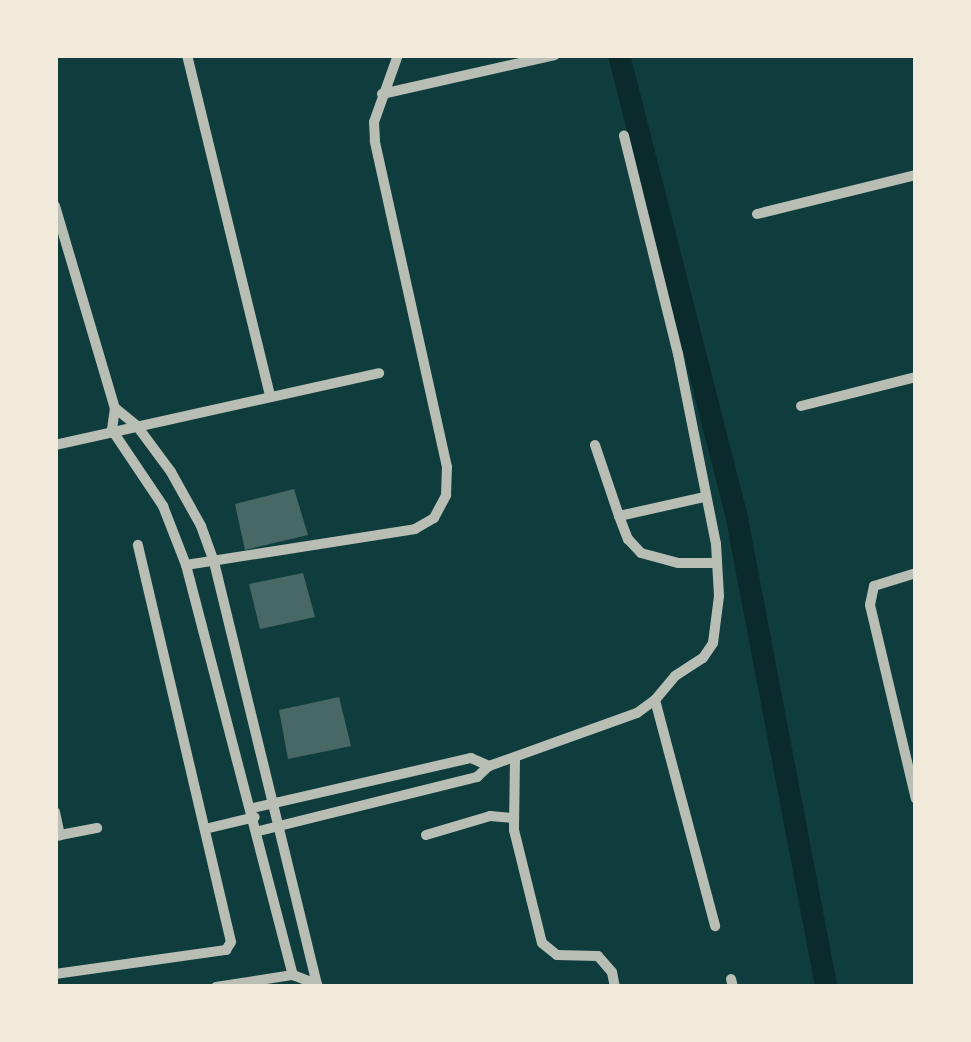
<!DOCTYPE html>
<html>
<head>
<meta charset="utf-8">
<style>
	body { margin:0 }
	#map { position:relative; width:971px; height:1042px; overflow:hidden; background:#0f3d3e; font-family:"PT Sans",sans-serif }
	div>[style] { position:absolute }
	.canal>* { height:22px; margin:-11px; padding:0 11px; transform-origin:11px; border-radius:11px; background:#0a2a2b }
	.building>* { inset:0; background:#486865 }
	.minor>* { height:10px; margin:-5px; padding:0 5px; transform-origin:5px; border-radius:5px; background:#b8beb3 }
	span { translate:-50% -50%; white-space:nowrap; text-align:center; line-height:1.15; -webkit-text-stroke:8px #f1e9da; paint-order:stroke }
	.frame { position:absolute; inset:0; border:58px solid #f1e9da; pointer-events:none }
</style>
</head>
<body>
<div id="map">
	<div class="canal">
		<div style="left:619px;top:55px;width:479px;rotate:75.7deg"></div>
		<div style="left:737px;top:519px;width:476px;rotate:79.2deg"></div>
	</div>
	<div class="building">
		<div style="clip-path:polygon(294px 489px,308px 535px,245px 550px,235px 504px)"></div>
		<div style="clip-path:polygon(303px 573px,315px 617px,260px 629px,249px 584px)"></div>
		<div style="clip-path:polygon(339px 697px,351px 746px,288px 759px,279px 710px)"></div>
	</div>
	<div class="minor">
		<div style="left:187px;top:55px;width:351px;rotate:76.3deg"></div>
		<div style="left:382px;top:94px;width:177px;rotate:-12.7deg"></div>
		<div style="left:55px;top:206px;width:211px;rotate:73.5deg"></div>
		<div style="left:115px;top:408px;width:22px;rotate:98deg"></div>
		<div style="left:112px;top:430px;width:92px;rotate:56.1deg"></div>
		<div style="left:163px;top:506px;width:63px;rotate:68.7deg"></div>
		<div style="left:186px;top:565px;width:424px;rotate:75.4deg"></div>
		<div style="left:757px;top:214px;width:164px;rotate:-13.8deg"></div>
		<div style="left:801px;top:406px;width:119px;rotate:-14.2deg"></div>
		<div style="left:115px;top:408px;width:28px;rotate:39deg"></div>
		<div style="left:137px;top:426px;width:57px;rotate:53.5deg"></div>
		<div style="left:171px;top:472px;width:62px;rotate:60.9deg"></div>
		<div style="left:201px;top:526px;width:38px;rotate:70deg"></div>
		<div style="left:214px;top:562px;width:434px;rotate:76.3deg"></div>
		<div style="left:55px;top:445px;width:332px;rotate:-12.5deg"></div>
		<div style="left:595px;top:445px;width:75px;rotate:71.3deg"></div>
		<div style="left:619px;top:516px;width:88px;rotate:-12.5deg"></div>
		<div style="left:619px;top:516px;width:25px;rotate:69deg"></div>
		<div style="left:628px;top:539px;width:19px;rotate:47deg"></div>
		<div style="left:641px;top:553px;width:38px;rotate:15deg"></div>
		<div style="left:678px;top:563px;width:39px"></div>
		<div style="left:186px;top:565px;width:232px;rotate:-8.9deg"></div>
		<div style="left:415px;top:529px;width:22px;rotate:-30deg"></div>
		<div style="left:434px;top:518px;width:26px;rotate:-62deg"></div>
		<div style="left:446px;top:495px;width:28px;rotate:-88deg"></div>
		<div style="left:447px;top:467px;width:334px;rotate:-102.5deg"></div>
		<div style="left:375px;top:141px;width:19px;rotate:-93deg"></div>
		<div style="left:374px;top:122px;width:71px;rotate:-70.3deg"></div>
		<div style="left:916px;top:573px;width:44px;rotate:162.8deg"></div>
		<div style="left:874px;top:586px;width:19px;rotate:102deg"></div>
		<div style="left:870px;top:605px;width:199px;rotate:76.7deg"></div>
		<div style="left:655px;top:700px;width:234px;rotate:75.1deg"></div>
		<div style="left:515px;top:757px;width:73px;rotate:90.8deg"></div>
		<div style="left:514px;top:830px;width:116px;rotate:76.1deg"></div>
		<div style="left:542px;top:943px;width:19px;rotate:39deg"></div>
		<div style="left:557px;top:955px;width:41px;rotate:1.4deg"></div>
		<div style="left:598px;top:956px;width:21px;rotate:49deg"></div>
		<div style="left:612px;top:972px;width:15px;rotate:79deg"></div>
		<div style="left:253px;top:808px;width:224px;rotate:-12.9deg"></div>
		<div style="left:471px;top:758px;width:20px;rotate:24deg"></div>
		<div style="left:55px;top:812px;width:24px;rotate:78deg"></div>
		<div style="left:205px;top:829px;width:51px;rotate:-13.5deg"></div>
		<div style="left:259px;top:831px;width:225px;rotate:-13.9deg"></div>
		<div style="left:477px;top:777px;width:16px;rotate:-43deg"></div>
		<div style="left:489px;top:766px;width:157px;rotate:-19.7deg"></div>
		<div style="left:637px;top:713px;width:22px;rotate:-36deg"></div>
		<div style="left:655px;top:700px;width:31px;rotate:-50deg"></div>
		<div style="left:675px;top:676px;width:33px;rotate:-33deg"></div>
		<div style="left:703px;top:658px;width:18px;rotate:-56deg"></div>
		<div style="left:713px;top:643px;width:47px;rotate:-82.7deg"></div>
		<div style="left:719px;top:596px;width:52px;rotate:-93.3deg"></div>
		<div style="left:716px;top:544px;width:194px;rotate:-101.3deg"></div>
		<div style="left:678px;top:354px;width:225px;rotate:-103.9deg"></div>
		<div style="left:426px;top:835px;width:67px;rotate:-16.5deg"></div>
		<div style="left:490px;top:816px;width:23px;rotate:5deg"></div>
		<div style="left:55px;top:836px;width:43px;rotate:-10.8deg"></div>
		<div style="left:55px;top:974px;width:173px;rotate:-8deg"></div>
		<div style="left:226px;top:950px;width:9px;rotate:-58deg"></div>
		<div style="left:231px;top:942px;width:408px;rotate:-103.2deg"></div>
		<div style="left:731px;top:979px;width:8px;rotate:76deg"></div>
		<div style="left:216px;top:987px;width:78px;rotate:-8.9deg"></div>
		<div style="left:293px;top:975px;width:26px;rotate:21deg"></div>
	</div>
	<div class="frame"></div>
</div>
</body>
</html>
